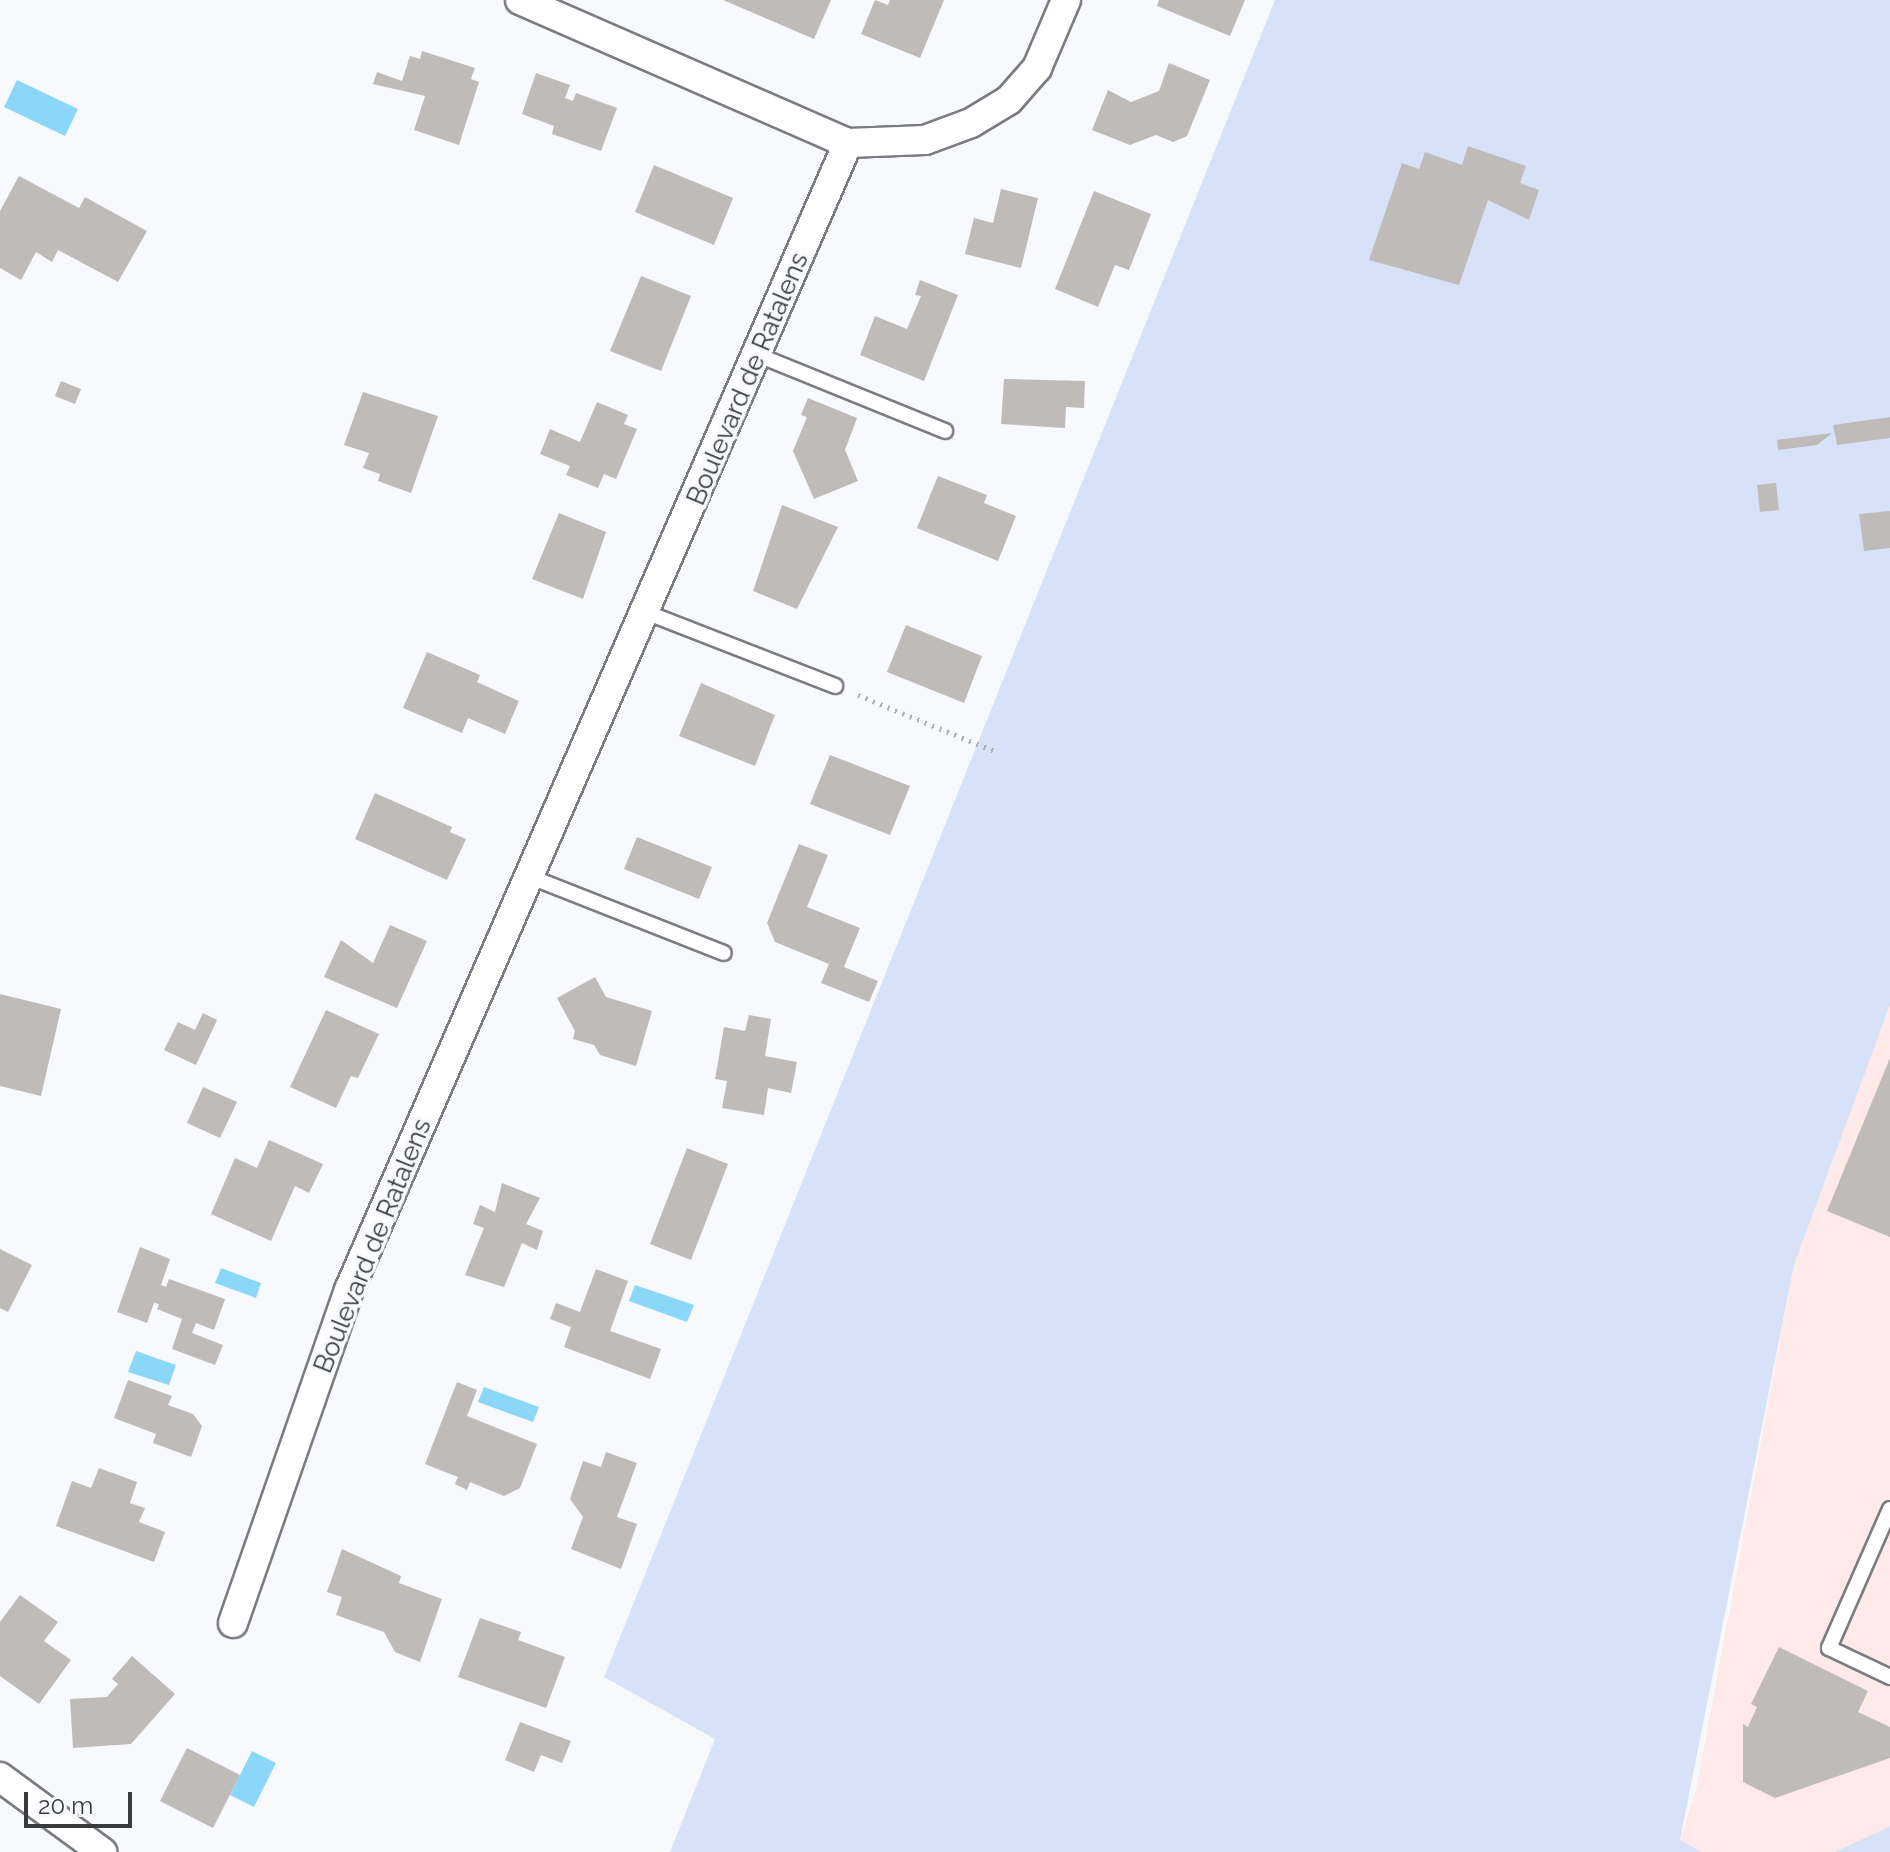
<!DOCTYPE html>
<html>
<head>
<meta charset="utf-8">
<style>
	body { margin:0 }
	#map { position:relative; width:1890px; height:1852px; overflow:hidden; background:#f7f9fd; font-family:Raleway,sans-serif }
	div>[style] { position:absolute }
	.industrial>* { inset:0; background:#ffe9e9 }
	.green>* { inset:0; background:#d7e2f9 }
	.water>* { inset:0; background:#8bd7f8 }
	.building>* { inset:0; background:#bfbbb9 }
	.path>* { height:5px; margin-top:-2.5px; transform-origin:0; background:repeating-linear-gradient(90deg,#aeb0b3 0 2px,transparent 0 8px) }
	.roads { filter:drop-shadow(2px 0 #7b7c80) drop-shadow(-2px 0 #7b7c80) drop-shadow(0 2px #7b7c80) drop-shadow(0 -2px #7b7c80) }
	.lane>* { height:14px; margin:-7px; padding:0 7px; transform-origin:7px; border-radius:7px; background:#fff }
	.street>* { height:28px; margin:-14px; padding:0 14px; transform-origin:14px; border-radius:14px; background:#fff }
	span { translate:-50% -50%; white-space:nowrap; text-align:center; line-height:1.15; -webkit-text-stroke:7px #f7f9fd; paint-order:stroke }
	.street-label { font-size:26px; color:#393a3b }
	.scale { position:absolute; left:24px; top:1792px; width:108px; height:36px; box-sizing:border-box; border:4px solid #393a3b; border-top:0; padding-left:10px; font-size:24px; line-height:28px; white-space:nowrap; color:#393a3b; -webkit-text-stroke:6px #f7f9fd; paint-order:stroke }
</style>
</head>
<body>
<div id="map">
	<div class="industrial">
		<div style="clip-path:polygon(1890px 1005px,1890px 1826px,1835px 1852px,1695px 1852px,1680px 1840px,1696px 1790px,1794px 1265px)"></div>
	</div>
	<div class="green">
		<div style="clip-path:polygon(1275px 0,1890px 0,1890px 1005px,1794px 1265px,1680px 1840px,1702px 1852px,670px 1852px,715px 1739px,604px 1677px)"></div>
		<div style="clip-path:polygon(1890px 1826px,1890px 1852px,1835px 1852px)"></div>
	</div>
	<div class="water">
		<div style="clip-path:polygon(17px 80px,78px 109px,65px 136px,4px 107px)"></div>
		<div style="clip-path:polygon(221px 1268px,261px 1283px,256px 1298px,215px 1283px)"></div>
		<div style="clip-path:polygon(635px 1285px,694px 1305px,687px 1322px,629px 1301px)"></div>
		<div style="clip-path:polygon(136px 1351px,176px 1365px,169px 1385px,128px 1372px)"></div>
		<div style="clip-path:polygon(484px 1387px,539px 1407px,533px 1422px,478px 1402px)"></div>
		<div style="clip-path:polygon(252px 1751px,276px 1763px,254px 1807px,230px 1795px)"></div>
	</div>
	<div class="building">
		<div style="clip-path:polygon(723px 0,831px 0,814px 39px)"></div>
		<div style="clip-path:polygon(875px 0,888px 5px,890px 0,944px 0,920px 58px,861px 34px)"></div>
		<div style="clip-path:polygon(1159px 0,1245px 0,1230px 36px,1157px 6px)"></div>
		<div style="clip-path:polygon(422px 51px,475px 68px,471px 79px,479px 82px,459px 145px,414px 130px,425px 96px,373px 84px,377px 72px,402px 81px,410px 56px,420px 59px)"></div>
		<div style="clip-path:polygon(1169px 63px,1210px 80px,1187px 136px,1173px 142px,1156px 135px,1130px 145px,1092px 130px,1108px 90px,1131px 102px,1159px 91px)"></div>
		<div style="clip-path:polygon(536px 73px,570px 85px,565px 98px,573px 101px,576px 93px,617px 108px,601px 151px,552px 134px,554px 126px,522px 114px)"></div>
		<div style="clip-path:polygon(1468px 146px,1526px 166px,1520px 183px,1539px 190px,1529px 220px,1488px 200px,1459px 285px,1369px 260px,1402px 163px,1419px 169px,1425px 152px,1462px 165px)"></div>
		<div style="clip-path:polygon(654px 165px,733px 198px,714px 245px,635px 212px)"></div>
		<div style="clip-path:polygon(19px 176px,79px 208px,85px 197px,147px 231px,118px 282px,58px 250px,52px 262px,36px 252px,21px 280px,0 268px,0 211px)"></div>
		<div style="clip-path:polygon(1001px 189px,1038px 198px,1021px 268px,965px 254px,974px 218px,993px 223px)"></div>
		<div style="clip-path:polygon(1094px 191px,1151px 214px,1129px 270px,1115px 265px,1098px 307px,1055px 289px)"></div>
		<div style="clip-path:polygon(641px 276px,691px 296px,661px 371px,610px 351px)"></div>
		<div style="clip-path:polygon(920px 280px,958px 295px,924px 381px,860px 355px,875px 316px,907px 329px,921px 296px,915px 295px)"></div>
		<div style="clip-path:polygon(1004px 379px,1085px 381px,1084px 408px,1066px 407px,1065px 428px,1001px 424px)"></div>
		<div style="clip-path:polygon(61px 381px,81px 389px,75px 404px,55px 396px)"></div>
		<div style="clip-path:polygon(363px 392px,438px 416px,411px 493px,378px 481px,380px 474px,363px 468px,369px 453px,344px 445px)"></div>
		<div style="clip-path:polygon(808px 398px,857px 418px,845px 450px,858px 481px,814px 499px,793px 451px,807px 417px,801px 415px)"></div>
		<div style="clip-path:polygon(597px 402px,628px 415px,624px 424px,637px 429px,616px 479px,604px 474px,598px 488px,566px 475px,570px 466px,540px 454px,550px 429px,580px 442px)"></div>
		<div style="clip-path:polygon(1890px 417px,1890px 438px,1837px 445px,1833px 425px)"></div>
		<div style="clip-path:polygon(1832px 433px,1817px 445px,1778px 450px,1777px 440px)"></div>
		<div style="clip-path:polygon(938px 476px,987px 495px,984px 503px,1016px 516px,998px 561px,917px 528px)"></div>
		<div style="clip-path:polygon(1776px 483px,1779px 510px,1760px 512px,1757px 485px)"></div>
		<div style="clip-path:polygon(782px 505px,838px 527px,797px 609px,753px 591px)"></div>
		<div style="clip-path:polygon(1890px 511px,1890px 548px,1864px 551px,1859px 514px)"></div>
		<div style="clip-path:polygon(559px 513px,606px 532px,583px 599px,532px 579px)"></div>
		<div style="clip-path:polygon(906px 625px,982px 656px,964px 703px,887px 672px)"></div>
		<div style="clip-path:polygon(427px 652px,480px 675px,477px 682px,519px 701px,505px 734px,468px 718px,462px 733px,403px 708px)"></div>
		<div style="clip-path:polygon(701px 683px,775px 715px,755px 766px,679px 736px)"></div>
		<div style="clip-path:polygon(830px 755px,910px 786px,890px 835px,810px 804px)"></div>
		<div style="clip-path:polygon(375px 793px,452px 827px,450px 832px,466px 839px,447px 880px,355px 839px)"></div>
		<div style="clip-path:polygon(637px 837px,712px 867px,699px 899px,624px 869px)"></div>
		<div style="clip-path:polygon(799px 844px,828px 855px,807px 907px,860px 928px,844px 967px,878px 981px,869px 1002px,821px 983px,829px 964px,775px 942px,767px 923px)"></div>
		<div style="clip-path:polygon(390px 925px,427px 941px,397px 1008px,324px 977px,341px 940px,373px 963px)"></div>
		<div style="clip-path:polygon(595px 977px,606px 997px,652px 1011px,636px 1066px,600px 1055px,594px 1045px,573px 1039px,575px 1031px,557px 998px)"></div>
		<div style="clip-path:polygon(0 994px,61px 1009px,41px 1096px,0 1086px)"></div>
		<div style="clip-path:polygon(326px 1010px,379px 1034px,358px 1078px,351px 1076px,336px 1108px,290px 1087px)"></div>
		<div style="clip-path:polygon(203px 1013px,217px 1020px,196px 1065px,164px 1050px,178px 1022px,195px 1030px)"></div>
		<div style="clip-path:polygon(749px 1015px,771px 1019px,765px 1056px,797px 1062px,791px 1093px,768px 1088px,764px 1115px,722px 1108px,727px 1081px,715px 1079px,724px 1027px,745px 1031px)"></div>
		<div style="clip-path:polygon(1890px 1058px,1890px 1237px,1827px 1211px)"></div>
		<div style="clip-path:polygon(203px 1087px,237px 1102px,220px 1138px,187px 1123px)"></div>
		<div style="clip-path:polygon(269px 1140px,323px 1164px,309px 1193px,295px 1186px,271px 1241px,211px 1214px,235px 1158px,257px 1168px)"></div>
		<div style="clip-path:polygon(687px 1148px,728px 1164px,691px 1260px,650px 1244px)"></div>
		<div style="clip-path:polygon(502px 1183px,540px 1198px,526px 1224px,543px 1231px,537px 1250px,522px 1243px,504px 1287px,465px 1275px,484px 1228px,473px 1224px,480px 1205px,495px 1212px)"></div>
		<div style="clip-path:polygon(140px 1247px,170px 1259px,161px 1285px,166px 1287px,169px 1279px,225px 1299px,214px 1330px,196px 1323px,192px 1333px,223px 1345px,215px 1365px,172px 1349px,182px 1319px,157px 1309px,159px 1304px,154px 1303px,147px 1323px,117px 1312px)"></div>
		<div style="clip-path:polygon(0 1249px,32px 1265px,8px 1312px,0 1308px)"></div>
		<div style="clip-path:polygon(596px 1269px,628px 1281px,610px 1331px,661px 1349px,650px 1379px,564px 1347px,571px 1327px,550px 1319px,556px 1303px,580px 1312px)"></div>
		<div style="clip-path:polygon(128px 1380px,172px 1396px,168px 1405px,193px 1414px,202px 1426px,191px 1457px,153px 1443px,156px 1434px,114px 1418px)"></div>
		<div style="clip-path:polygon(457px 1382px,477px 1390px,467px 1416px,537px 1444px,520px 1488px,504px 1496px,470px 1482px,467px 1490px,455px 1484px,458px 1477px,425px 1464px)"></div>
		<div style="clip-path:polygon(606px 1452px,637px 1463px,617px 1517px,637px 1524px,621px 1569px,571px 1549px,583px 1517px,570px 1499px,583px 1461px,601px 1467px)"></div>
		<div style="clip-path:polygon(99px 1468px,137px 1482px,130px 1503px,145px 1508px,139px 1522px,165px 1532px,154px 1562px,56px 1526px,72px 1481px,91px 1488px)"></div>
		<div style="clip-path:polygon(342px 1549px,401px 1576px,399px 1583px,442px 1599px,420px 1662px,395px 1652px,384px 1632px,336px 1615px,342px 1597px,327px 1592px)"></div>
		<div style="clip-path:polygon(20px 1595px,58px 1622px,44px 1641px,71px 1660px,39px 1704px,0 1676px,0 1622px)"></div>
		<div style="clip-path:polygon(480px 1618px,521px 1632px,518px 1640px,565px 1657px,546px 1708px,458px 1677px)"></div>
		<div style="clip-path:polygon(1779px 1647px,1868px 1691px,1858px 1712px,1890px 1727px,1890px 1758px,1775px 1798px,1743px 1782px,1743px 1724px,1748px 1727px,1757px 1707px,1751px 1704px)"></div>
		<div style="clip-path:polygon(132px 1656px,175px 1694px,131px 1744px,73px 1748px,70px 1699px,107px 1697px,118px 1684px,112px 1679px)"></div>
		<div style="clip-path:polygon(520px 1722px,571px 1741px,562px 1763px,541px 1755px,534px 1772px,505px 1760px)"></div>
		<div style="clip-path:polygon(187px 1748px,240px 1775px,213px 1828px,160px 1801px)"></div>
	</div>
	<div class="path">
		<div style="left:858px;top:695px;width:150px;rotate:22.3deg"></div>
	</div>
	<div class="roads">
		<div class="lane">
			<div style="left:758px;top:355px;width:202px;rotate:22.1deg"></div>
			<div style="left:648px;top:613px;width:201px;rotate:21.3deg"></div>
			<div style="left:531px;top:877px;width:207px;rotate:21.5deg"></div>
			<div style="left:1890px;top:1509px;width:152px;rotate:113.7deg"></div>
			<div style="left:1829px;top:1648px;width:68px;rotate:25.4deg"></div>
		</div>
		<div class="street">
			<div style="left:520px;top:0;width:358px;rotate:23.6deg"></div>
			<div style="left:233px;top:1623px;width:353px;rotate:-70.8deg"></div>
			<div style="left:349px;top:1290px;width:1251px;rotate:-66.49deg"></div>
			<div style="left:848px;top:143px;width:77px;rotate:-2.2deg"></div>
			<div style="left:925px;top:140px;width:49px;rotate:-20.3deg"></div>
			<div style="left:971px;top:123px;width:44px;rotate:-31.2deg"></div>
			<div style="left:1009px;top:100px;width:43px;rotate:-48.8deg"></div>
			<div style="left:1037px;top:68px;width:74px;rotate:-66.9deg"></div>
			<div style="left:0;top:1777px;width:127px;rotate:36.3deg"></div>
		</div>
	</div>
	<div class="street-label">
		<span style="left:748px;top:379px;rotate:-67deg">Boulevard de Ratalens</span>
		<span style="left:373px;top:1246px;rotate:-68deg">Boulevard de Ratalens</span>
	</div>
	<div class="scale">20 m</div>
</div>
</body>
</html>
